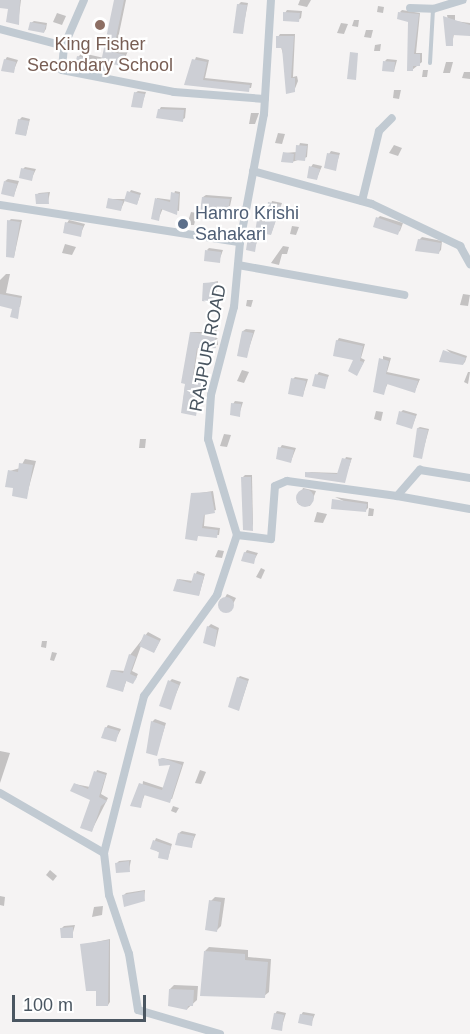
<!DOCTYPE html>
<html>
<head>
<meta charset="utf-8">
<style>
	body { margin:0 }
	#map { position:relative; width:470px; height:1034px; overflow:hidden; background:#f5f3f3; font-family:Helvetica,sans-serif }
	div>[style] { position:absolute }
	.shadow>* { inset:0; background:#0003 }
	.building>* { inset:0; background:#cdcfd5 }
	.round { border-radius:50% }
	.service>* { height:4px; margin:-2px; padding:0 2px; transform-origin:2px; border-radius:2px; background:#c1cad2 }
	.minor>* { height:8px; margin:-4px; padding:0 4px; transform-origin:4px; border-radius:4px; background:#c1cad2 }
	.dots>* { width:16px; height:16px; translate:-50% -50%; box-sizing:border-box; border:3px solid #fff; border-radius:50% }
	span { translate:-50% -50%; white-space:nowrap; text-align:center; line-height:1.15; -webkit-text-stroke:4.5px #fff; paint-order:stroke }
	.education-label { font-size:18px; color:#785e54 }
	.service-label { font-size:18px; color:#4e5e75 }
	.left { translate:0 -50%; text-align:left }
	.street-label { font-size:18px; color:#4a5661 }
	.scale { position:absolute; left:12px; top:995px; width:134px; height:27px; box-sizing:border-box; border:3px solid #4a5661; border-top:0; padding-left:8px; font-size:18px; line-height:21px; white-space:nowrap; color:#4a5661; -webkit-text-stroke:4px #fff; paint-order:stroke }
</style>
</head>
<body>
<div id="map">
	<div class="shadow">
		<div style="clip-path:polygon(0 0,21px 0,18px 23px,10px 8px,0 7px)"></div>
		<div style="clip-path:polygon(116px 0,126px 0,116px 48px,128px 51px,122px 65px,113px 63px,108px 71px,78px 57px,82px 53px,104px 58px)"></div>
		<div style="clip-path:polygon(300px 0,311px 0,307px 7px,298px 5px)"></div>
		<div style="clip-path:polygon(241px 2px,248px 3px,242px 33px,238px 5px)"></div>
		<div style="clip-path:polygon(378px 6px,384px 7px,383px 13px,377px 12px)"></div>
		<div style="clip-path:polygon(287px 10px,302px 11px,301px 18px,298px 20px,285px 13px)"></div>
		<div style="clip-path:polygon(402px 10px,420px 13px,416px 53px,422px 53px,422px 62px,412px 70px,410px 21px,400px 12px)"></div>
		<div style="clip-path:polygon(57px 13px,66px 16px,62px 25px,53px 22px)"></div>
		<div style="clip-path:polygon(447px 15px,455px 15px,455px 21px,470px 23px,470px 35px,454px 34px,452px 44px)"></div>
		<div style="clip-path:polygon(354px 20px,359px 20px,358px 27px,352px 26px)"></div>
		<div style="clip-path:polygon(34px 21px,47px 23px,46px 29px,44px 32px,31px 23px)"></div>
		<div style="clip-path:polygon(341px 23px,348px 24px,344px 34px,337px 33px)"></div>
		<div style="clip-path:polygon(366px 30px,373px 30px,371px 38px,364px 37px)"></div>
		<div style="clip-path:polygon(280px 34px,295px 34px,293px 77px,297px 76px,298px 81px,294px 91px,278px 37px)"></div>
		<div style="clip-path:polygon(381px 44px,380px 51px,374px 51px,375px 45px)"></div>
		<div style="clip-path:polygon(7px 57px,18px 60px,13px 72px,5px 60px)"></div>
		<div style="clip-path:polygon(196px 57px,209px 60px,205px 78px,252px 83px,251px 88px,186px 84px)"></div>
		<div style="clip-path:polygon(387px 59px,397px 60px,394px 71px,385px 61px)"></div>
		<div style="clip-path:polygon(446px 62px,453px 62px,450px 73px,443px 73px)"></div>
		<div style="clip-path:polygon(423px 70px,428px 70px,427px 77px,422px 77px)"></div>
		<div style="clip-path:polygon(464px 72px,470px 72px,470px 79px,462px 78px)"></div>
		<div style="clip-path:polygon(394px 90px,401px 90px,399px 99px,393px 98px)"></div>
		<div style="clip-path:polygon(138px 91px,146px 92px,141px 107px,135px 93px)"></div>
		<div style="clip-path:polygon(161px 107px,186px 108px,185px 118px,182px 120px,159px 110px)"></div>
		<div style="clip-path:polygon(251px 113px,259px 113px,255px 124px,249px 124px)"></div>
		<div style="clip-path:polygon(22px 117px,30px 119px,26px 135px,19px 120px)"></div>
		<div style="clip-path:polygon(278px 133px,285px 134px,282px 144px,275px 143px)"></div>
		<div style="clip-path:polygon(300px 143px,308px 144px,307px 157px,292px 162px,284px 153px,297px 152px)"></div>
		<div style="clip-path:polygon(394px 145px,402px 148px,398px 156px,389px 153px)"></div>
		<div style="clip-path:polygon(331px 151px,340px 153px,335px 169px,329px 154px)"></div>
		<div style="clip-path:polygon(313px 164px,322px 166px,317px 178px,311px 167px)"></div>
		<div style="clip-path:polygon(25px 167px,36px 169px,31px 180px,23px 169px)"></div>
		<div style="clip-path:polygon(8px 179px,19px 181px,14px 195px,5px 181px)"></div>
		<div style="clip-path:polygon(131px 190px,141px 193px,137px 204px,125px 200px,121px 209px,110px 199px,126px 199px)"></div>
		<div style="clip-path:polygon(175px 191px,180px 192px,179px 211px,163px 208px,158px 220px,157px 198px,172px 200px)"></div>
		<div style="clip-path:polygon(50px 192px,48px 202px,36px 195px,39px 193px)"></div>
		<div style="clip-path:polygon(206px 195px,232px 197px,230px 206px,214px 206px,211px 212px,203px 197px)"></div>
		<div style="clip-path:polygon(272px 201px,282px 203px,271px 234px,258px 221px,267px 219px)"></div>
		<div style="clip-path:polygon(191px 212px,197px 213px,194px 225px,187px 225px)"></div>
		<div style="clip-path:polygon(380px 216px,403px 223px,400px 231px,397px 233px,378px 218px)"></div>
		<div style="clip-path:polygon(11px 219px,22px 220px,14px 257px,9px 221px)"></div>
		<div style="clip-path:polygon(69px 220px,85px 224px,80px 235px,67px 223px)"></div>
		<div style="clip-path:polygon(292px 226px,299px 227px,296px 235px,290px 234px)"></div>
		<div style="clip-path:polygon(252px 235px,259px 236px,254px 250px,249px 238px)"></div>
		<div style="clip-path:polygon(422px 237px,442px 241px,441px 250px,438px 253px,419px 240px)"></div>
		<div style="clip-path:polygon(65px 244px,76px 247px,72px 255px,62px 253px)"></div>
		<div style="clip-path:polygon(283px 246px,289px 247px,287px 254px,282px 254px,279px 265px,271px 263px)"></div>
		<div style="clip-path:polygon(209px 248px,223px 250px,219px 261px,207px 250px)"></div>
		<div style="clip-path:polygon(6px 274px,10px 274px,6px 293px,22px 296px,20px 307px,0 305px,0 280px)"></div>
		<div style="clip-path:polygon(218px 281px,216px 300px,214px 301px,205px 284px)"></div>
		<div style="clip-path:polygon(463px 294px,470px 295px,468px 306px,460px 305px)"></div>
		<div style="clip-path:polygon(247px 300px,253px 300px,251px 307px,246px 306px)"></div>
		<div style="clip-path:polygon(211px 322px,216px 323px,218px 345px,198px 347px,194px 374px,204px 376px,198px 412px,182px 412px,191px 332px,207px 332px)"></div>
		<div style="clip-path:polygon(246px 329px,255px 330px,246px 357px,243px 331px)"></div>
		<div style="clip-path:polygon(339px 338px,365px 344px,361px 358px,365px 360px,357px 374px,355px 359px,337px 341px)"></div>
		<div style="clip-path:polygon(446px 349px,467px 356px,465px 362px,463px 364px)"></div>
		<div style="clip-path:polygon(383px 356px,391px 358px,387px 372px,420px 379px,415px 391px,388px 383px,383px 393px)"></div>
		<div style="clip-path:polygon(242px 370px,249px 372px,244px 383px,237px 381px)"></div>
		<div style="clip-path:polygon(319px 372px,329px 375px,324px 387px,317px 375px)"></div>
		<div style="clip-path:polygon(468px 372px,470px 372px,468px 384px,464px 382px)"></div>
		<div style="clip-path:polygon(295px 377px,308px 379px,303px 395px,293px 379px)"></div>
		<div style="clip-path:polygon(235px 401px,243px 402px,239px 415px,233px 404px)"></div>
		<div style="clip-path:polygon(403px 410px,417px 414px,412px 427px,401px 412px)"></div>
		<div style="clip-path:polygon(376px 411px,383px 412px,381px 421px,374px 419px)"></div>
		<div style="clip-path:polygon(420px 427px,429px 429px,421px 458px,418px 428px)"></div>
		<div style="clip-path:polygon(224px 434px,231px 435px,227px 447px,220px 446px)"></div>
		<div style="clip-path:polygon(140px 439px,146px 439px,145px 448px,139px 448px)"></div>
		<div style="clip-path:polygon(282px 445px,296px 448px,291px 461px,280px 448px)"></div>
		<div style="clip-path:polygon(346px 457px,352px 458px,344px 481px,307px 472px,339px 473px)"></div>
		<div style="clip-path:polygon(25px 459px,36px 461px,26px 498px,15px 487px,10px 471px,20px 468px)"></div>
		<div style="clip-path:polygon(245px 475px,252px 475px,253px 529px,243px 477px)"></div>
		<div style="clip-path:polygon(303px 488px,316px 491px,310px 506px,297px 503px)"></div>
		<div style="clip-path:polygon(213px 491px,216px 510px,205px 513px,204px 526px,220px 528px,219px 535px,199px 534px,196px 539px,193px 494px)"></div>
		<div style="clip-path:polygon(335px 497px,368px 502px,368px 508px,365px 511px)"></div>
		<div style="clip-path:polygon(369px 508px,374px 509px,373px 516px,368px 516px)"></div>
		<div style="clip-path:polygon(317px 512px,327px 514px,323px 523px,314px 522px)"></div>
		<div style="clip-path:polygon(218px 550px,224px 551px,222px 558px,215px 557px)"></div>
		<div style="clip-path:polygon(247px 550px,258px 553px,253px 562px,245px 553px)"></div>
		<div style="clip-path:polygon(261px 568px,265px 570px,261px 579px,256px 577px)"></div>
		<div style="clip-path:polygon(197px 571px,205px 574px,199px 595px,178px 579px,193px 581px)"></div>
		<div style="clip-path:polygon(227px 594px,236px 598px,229px 612px,219px 608px)"></div>
		<div style="clip-path:polygon(211px 624px,219px 628px,215px 646px,208px 627px)"></div>
		<div style="clip-path:polygon(148px 632px,161px 639px,154px 652px,141px 646px,132px 671px,138px 674px,135px 680px,127px 679px,123px 690px,112px 670px,125px 671px,130px 655px)"></div>
		<div style="clip-path:polygon(42px 641px,47px 641px,46px 648px,41px 647px)"></div>
		<div style="clip-path:polygon(52px 652px,57px 653px,54px 661px,50px 660px)"></div>
		<div style="clip-path:polygon(240px 676px,249px 679px,239px 709px,238px 678px)"></div>
		<div style="clip-path:polygon(172px 679px,181px 682px,170px 708px,170px 681px)"></div>
		<div style="clip-path:polygon(155px 719px,166px 723px,156px 755px,152px 722px)"></div>
		<div style="clip-path:polygon(108px 725px,121px 729px,115px 741px,106px 728px)"></div>
		<div style="clip-path:polygon(0 751px,10px 753px,0 783px)"></div>
		<div style="clip-path:polygon(162px 758px,184px 762px,172px 799px,145px 794px,140px 807px,143px 781px,164px 788px,172px 763px,160px 760px)"></div>
		<div style="clip-path:polygon(97px 770px,107px 773px,101px 794px,108px 798px,92px 830px,92px 799px,75px 784px,90px 787px)"></div>
		<div style="clip-path:polygon(200px 770px,206px 772px,201px 784px,195px 783px)"></div>
		<div style="clip-path:polygon(173px 806px,179px 808px,176px 813px,171px 811px)"></div>
		<div style="clip-path:polygon(182px 831px,196px 834px,191px 846px,179px 833px)"></div>
		<div style="clip-path:polygon(156px 838px,172px 844px,168px 858px,152px 848px)"></div>
		<div style="clip-path:polygon(131px 860px,129px 870px,116px 864px,119px 861px)"></div>
		<div style="clip-path:polygon(50px 870px,57px 876px,53px 881px,46px 875px)"></div>
		<div style="clip-path:polygon(145px 890px,144px 900px,124px 895px,126px 893px)"></div>
		<div style="clip-path:polygon(0 896px,5px 897px,4px 906px,0 905px)"></div>
		<div style="clip-path:polygon(215px 897px,225px 898px,221px 926px,217px 930px,211px 901px)"></div>
		<div style="clip-path:polygon(103px 906px,102px 915px,92px 917px,94px 907px)"></div>
		<div style="clip-path:polygon(75px 925px,72px 936px,62px 928px,64px 926px)"></div>
		<div style="clip-path:polygon(110px 939px,110px 1002px,108px 1005px,82px 945px)"></div>
		<div style="clip-path:polygon(209px 947px,248px 950px,248px 957px,271px 959px,269px 992px,264px 996px,205px 951px)"></div>
		<div style="clip-path:polygon(174px 985px,198px 986px,197px 1000px,187px 1009px,170px 989px)"></div>
		<div style="clip-path:polygon(277px 1011px,286px 1013px,281px 1029px,275px 1014px)"></div>
		<div style="clip-path:polygon(303px 1012px,315px 1014px,311px 1024px,301px 1015px)"></div>
	</div>
	<div class="building">
		<div style="clip-path:polygon(0 0,20px 0,19px 25px,6px 22px,8px 9px,0 8px)"></div>
		<div style="clip-path:polygon(114px 0,124px 0,113px 52px,125px 55px,123px 66px,111px 64px,109px 72px,75px 65px,77px 56px,101px 62px)"></div>
		<div style="clip-path:polygon(237px 4px,247px 5px,243px 34px,233px 33px)"></div>
		<div style="clip-path:polygon(283px 12px,300px 13px,299px 22px,283px 21px)"></div>
		<div style="clip-path:polygon(398px 12px,419px 14px,414px 54px,420px 54px,420px 66px,413px 66px,413px 71px,407px 71px,408px 22px,397px 19px)"></div>
		<div style="clip-path:polygon(443px 16px,470px 25px,470px 36px,453px 35px,453px 46px,446px 46px)"></div>
		<div style="clip-path:polygon(30px 22px,46px 25px,44px 33px,28px 30px)"></div>
		<div style="clip-path:polygon(276px 36px,294px 36px,291px 78px,295px 78px,295px 92px,286px 94px,282px 48px,276px 48px)"></div>
		<div style="clip-path:polygon(350px 52px,358px 53px,356px 80px,347px 79px)"></div>
		<div style="clip-path:polygon(4px 59px,16px 62px,14px 73px,1px 71px)"></div>
		<div style="clip-path:polygon(192px 59px,207px 62px,203px 80px,250px 85px,249px 92px,184px 85px)"></div>
		<div style="clip-path:polygon(383px 61px,395px 62px,394px 72px,382px 71px)"></div>
		<div style="clip-path:polygon(134px 92px,145px 94px,142px 108px,131px 107px)"></div>
		<div style="clip-path:polygon(158px 109px,184px 110px,183px 122px,156px 118px)"></div>
		<div style="clip-path:polygon(18px 119px,29px 121px,26px 136px,15px 134px)"></div>
		<div style="clip-path:polygon(296px 145px,307px 146px,305px 161px,295px 160px)"></div>
		<div style="clip-path:polygon(283px 152px,294px 154px,293px 163px,281px 162px)"></div>
		<div style="clip-path:polygon(327px 153px,339px 155px,336px 171px,324px 168px)"></div>
		<div style="clip-path:polygon(309px 166px,320px 169px,317px 180px,307px 178px)"></div>
		<div style="clip-path:polygon(21px 168px,34px 171px,32px 181px,19px 178px)"></div>
		<div style="clip-path:polygon(4px 181px,17px 184px,14px 197px,1px 194px)"></div>
		<div style="clip-path:polygon(127px 191px,140px 195px,137px 205px,124px 201px)"></div>
		<div style="clip-path:polygon(171px 192px,179px 194px,177px 215px,161px 209px,159px 221px,151px 219px,155px 198px,170px 202px)"></div>
		<div style="clip-path:polygon(48px 193px,49px 204px,36px 204px,35px 194px)"></div>
		<div style="clip-path:polygon(202px 197px,230px 199px,228px 210px,212px 207px,211px 213px,200px 212px)"></div>
		<div style="clip-path:polygon(108px 198px,123px 201px,121px 211px,106px 208px)"></div>
		<div style="clip-path:polygon(268px 202px,281px 205px,271px 235px,255px 232px,257px 220px,265px 222px)"></div>
		<div style="clip-path:polygon(376px 217px,401px 226px,398px 235px,373px 227px)"></div>
		<div style="clip-path:polygon(7px 220px,20px 222px,14px 258px,6px 257px)"></div>
		<div style="clip-path:polygon(65px 222px,83px 226px,81px 237px,63px 233px)"></div>
		<div style="clip-path:polygon(248px 237px,257px 239px,255px 252px,246px 250px)"></div>
		<div style="clip-path:polygon(418px 239px,441px 243px,439px 254px,415px 251px)"></div>
		<div style="clip-path:polygon(205px 250px,221px 252px,220px 263px,204px 261px)"></div>
		<div style="clip-path:polygon(217px 282px,215px 303px,202px 301px,203px 283px)"></div>
		<div style="clip-path:polygon(0 294px,21px 298px,18px 319px,10px 317px,12px 309px,0 306px)"></div>
		<div style="clip-path:polygon(207px 324px,214px 325px,216px 348px,197px 348px,193px 376px,203px 378px,196px 416px,181px 413px,185px 384px,181px 383px,190px 332px,205px 334px)"></div>
		<div style="clip-path:polygon(242px 331px,253px 333px,247px 358px,237px 356px)"></div>
		<div style="clip-path:polygon(336px 340px,363px 346px,360px 361px,364px 362px,357px 376px,348px 371px,353px 360px,333px 356px)"></div>
		<div style="clip-path:polygon(443px 350px,466px 358px,463px 365px,439px 362px)"></div>
		<div style="clip-path:polygon(379px 358px,389px 361px,386px 374px,418px 381px,415px 393px,387px 384px,384px 395px,373px 392px)"></div>
		<div style="clip-path:polygon(315px 374px,328px 377px,325px 389px,312px 386px)"></div>
		<div style="clip-path:polygon(291px 378px,306px 381px,303px 397px,288px 394px)"></div>
		<div style="clip-path:polygon(231px 403px,241px 404px,240px 417px,230px 415px)"></div>
		<div style="clip-path:polygon(399px 411px,416px 416px,412px 429px,396px 424px)"></div>
		<div style="clip-path:polygon(417px 428px,428px 430px,422px 459px,413px 457px)"></div>
		<div style="clip-path:polygon(278px 447px,294px 450px,291px 463px,276px 459px)"></div>
		<div style="clip-path:polygon(342px 458px,351px 460px,345px 483px,305px 477px,305px 472px,337px 474px)"></div>
		<div style="clip-path:polygon(19px 463px,33px 465px,27px 499px,12px 496px,13px 488px,5px 487px,8px 470px,18px 472px)"></div>
		<div style="clip-path:polygon(241px 477px,251px 477px,253px 531px,243px 530px)"></div>
		<div class="round" style="left:296px;top:489px;width:18px;height:18px"></div>
		<div style="clip-path:polygon(211px 492px,215px 513px,204px 515px,202px 528px,218px 530px,217px 538px,198px 536px,197px 541px,185px 539px,191px 493px)"></div>
		<div style="clip-path:polygon(332px 499px,367px 504px,366px 512px,331px 509px)"></div>
		<div style="clip-path:polygon(244px 552px,256px 555px,254px 564px,241px 561px)"></div>
		<div style="clip-path:polygon(194px 573px,204px 576px,199px 596px,173px 591px,177px 579px,191px 583px)"></div>
		<div class="round" style="left:218px;top:597px;width:16px;height:16px"></div>
		<div style="clip-path:polygon(207px 626px,217px 630px,215px 647px,203px 643px)"></div>
		<div style="clip-path:polygon(144px 634px,160px 641px,154px 653px,139px 646px)"></div>
		<div style="clip-path:polygon(129px 654px,136px 657px,130px 674px,137px 677px,133px 684px,126px 681px,123px 692px,106px 687px,111px 670px,123px 673px)"></div>
		<div style="clip-path:polygon(237px 677px,248px 681px,239px 711px,228px 707px)"></div>
		<div style="clip-path:polygon(168px 680px,179px 685px,171px 710px,159px 706px)"></div>
		<div style="clip-path:polygon(151px 721px,165px 726px,157px 756px,146px 753px)"></div>
		<div style="clip-path:polygon(105px 727px,119px 731px,116px 742px,101px 738px)"></div>
		<div style="clip-path:polygon(163px 758px,182px 765px,170px 803px,144px 795px,141px 808px,130px 806px,139px 783px,162px 790px,170px 765px,159px 766px,158px 759px)"></div>
		<div style="clip-path:polygon(94px 771px,106px 775px,99px 797px,107px 801px,101px 806px,92px 832px,80px 828px,90px 800px,70px 791px,74px 783px,88px 789px)"></div>
		<div style="clip-path:polygon(178px 833px,194px 836px,192px 848px,175px 845px)"></div>
		<div style="clip-path:polygon(153px 840px,171px 846px,168px 860px,158px 858px,159px 852px,150px 849px)"></div>
		<div style="clip-path:polygon(129px 861px,130px 872px,116px 873px,115px 863px)"></div>
		<div style="clip-path:polygon(144px 891px,145px 901px,124px 907px,122px 895px)"></div>
		<div style="clip-path:polygon(209px 900px,221px 902px,217px 932px,205px 930px)"></div>
		<div style="clip-path:polygon(73px 927px,73px 938px,61px 938px,60px 928px)"></div>
		<div style="clip-path:polygon(109px 940px,108px 1006px,96px 1006px,96px 991px,86px 991px,80px 944px)"></div>
		<div style="clip-path:polygon(204px 951px,245px 954px,245px 960px,268px 962px,265px 998px,200px 996px)"></div>
		<div style="clip-path:polygon(169px 989px,194px 990px,193px 1006px,188px 1006px,187px 1010px,168px 1006px)"></div>
		<div style="clip-path:polygon(274px 1013px,284px 1015px,282px 1031px,271px 1029px)"></div>
		<div style="clip-path:polygon(300px 1014px,313px 1016px,312px 1026px,298px 1023px)"></div>
	</div>
	<div class="service">
		<div style="left:430px;top:63px;width:53px;rotate:-86.8deg"></div>
	</div>
	<div class="minor">
		<div style="left:410px;top:8px;width:23px;rotate:2deg"></div>
		<div style="left:433px;top:9px;width:31px;rotate:-17deg"></div>
		<div style="left:0;top:29px;width:66px;rotate:14.9deg"></div>
		<div style="left:64px;top:46px;width:24px;rotate:95deg"></div>
		<div style="left:62px;top:70px;width:114px;rotate:11.1deg"></div>
		<div style="left:174px;top:92px;width:91px;rotate:4.4deg"></div>
		<div style="left:64px;top:46px;width:50px;rotate:-66.5deg"></div>
		<div style="left:253px;top:171px;width:123px;rotate:15.5deg"></div>
		<div style="left:372px;top:204px;width:98px;rotate:25.5deg"></div>
		<div style="left:460px;top:246px;width:21px;rotate:61deg"></div>
		<div style="left:362px;top:201px;width:72px;rotate:-76.3deg"></div>
		<div style="left:379px;top:131px;width:18px;rotate:-45deg"></div>
		<div style="left:0;top:205px;width:243px;rotate:8.8deg"></div>
		<div style="left:238px;top:265px;width:169px;rotate:10.2deg"></div>
		<div style="left:397px;top:496px;width:74px;rotate:10.1deg"></div>
		<div style="left:237px;top:535px;width:34px;rotate:7deg"></div>
		<div style="left:271px;top:539px;width:53px;rotate:-85.7deg"></div>
		<div style="left:275px;top:486px;width:13px;rotate:-23deg"></div>
		<div style="left:287px;top:481px;width:111px;rotate:7.8deg"></div>
		<div style="left:397px;top:496px;width:35px;rotate:-49deg"></div>
		<div style="left:420px;top:470px;width:51px;rotate:9.1deg"></div>
		<div style="left:0;top:793px;width:120px;rotate:30deg"></div>
		<div style="left:220px;top:1034px;width:85px;rotate:-163.7deg"></div>
		<div style="left:138px;top:1010px;width:57px;rotate:-99.1deg"></div>
		<div style="left:129px;top:954px;width:62px;rotate:-108.7deg"></div>
		<div style="left:109px;top:895px;width:42px;rotate:-96.8deg"></div>
		<div style="left:104px;top:853px;width:162px;rotate:-75.7deg"></div>
		<div style="left:144px;top:696px;width:125px;rotate:-54.1deg"></div>
		<div style="left:217px;top:595px;width:63px;rotate:-71.6deg"></div>
		<div style="left:237px;top:535px;width:100px;rotate:-106.8deg"></div>
		<div style="left:208px;top:439px;width:44px;rotate:-86.1deg"></div>
		<div style="left:211px;top:395px;width:91px;rotate:-75.4deg"></div>
		<div style="left:234px;top:307px;width:65px;rotate:-84.7deg"></div>
		<div style="left:240px;top:242px;width:130px;rotate:-79.4deg"></div>
		<div style="left:264px;top:114px;width:114px;rotate:-86.5deg"></div>
	</div>
	<div class="dots">
		<div style="left:100px;top:25px;background:#8d6e63"></div>
		<div style="left:183px;top:224px;background:#5c6f8a"></div>
	</div>
	<div class="education-label">
		<span style="left:100px;top:55px">King Fisher<br>Secondary School</span>
	</div>
	<div class="service-label">
		<span class="left" style="left:195px;top:224px">Hamro Krishi<br>Sahakari</span>
	</div>
	<div class="street-label">
		<span style="left:208px;top:348px;rotate:-79deg">RAJPUR ROAD</span>
	</div>
	<div class="scale">100 m</div>
</div>
</body>
</html>
